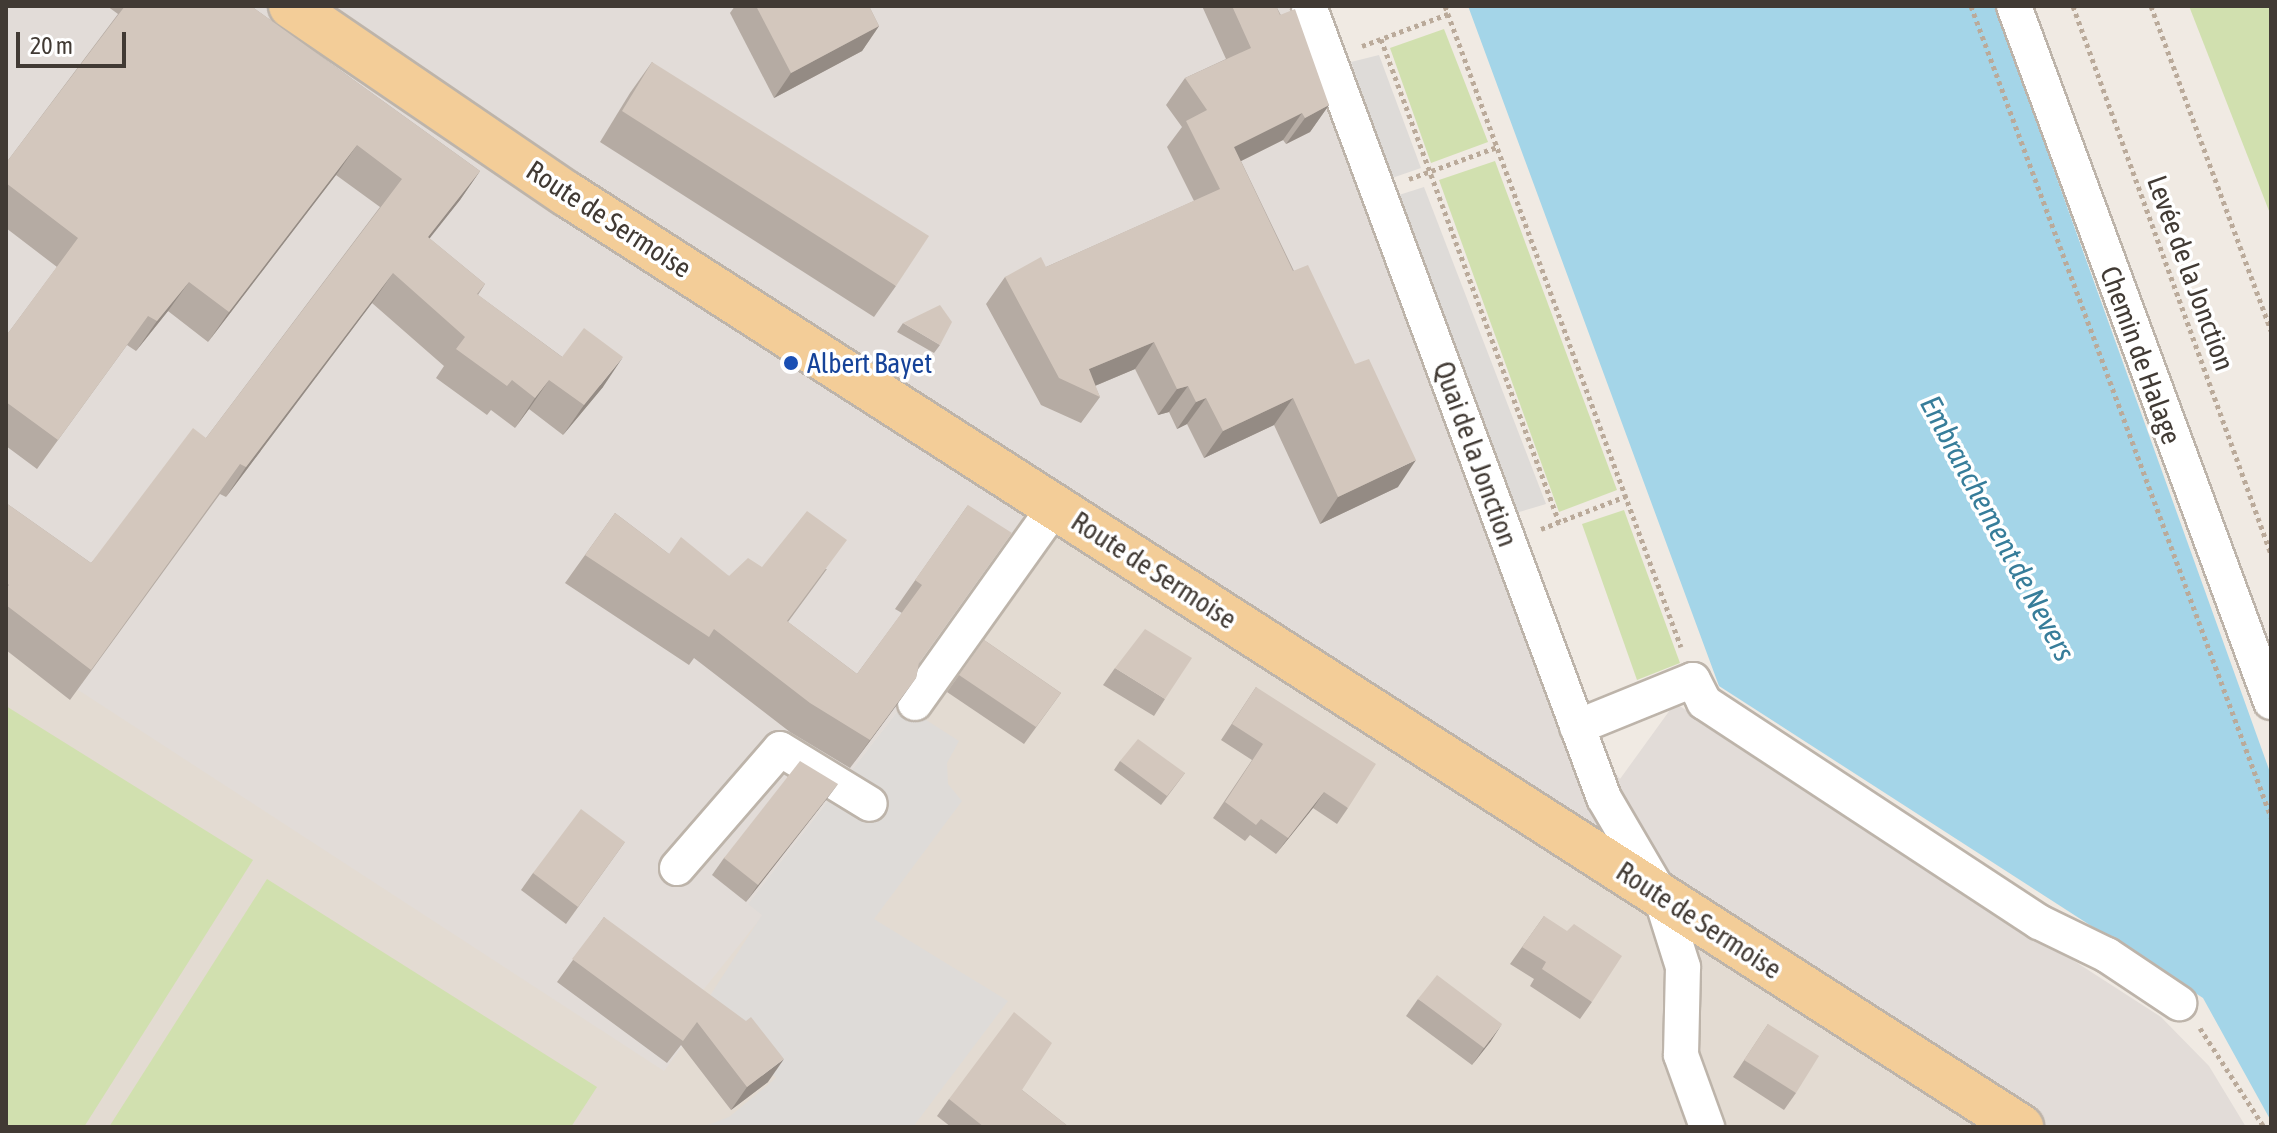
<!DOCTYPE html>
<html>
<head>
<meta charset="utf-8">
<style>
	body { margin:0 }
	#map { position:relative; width:2277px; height:1133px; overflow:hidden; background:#f0eae3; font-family:"Asap Condensed",sans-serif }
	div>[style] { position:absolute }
	.residential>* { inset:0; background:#e3dbd2 }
	.industrial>* { inset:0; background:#e2dcd8 }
	.green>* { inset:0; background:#d1e0af }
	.parking>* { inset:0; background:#dedbd8 }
	.water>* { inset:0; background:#a4d5e8 }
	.path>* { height:5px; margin-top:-2.5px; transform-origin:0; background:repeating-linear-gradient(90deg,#baaa9a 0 4px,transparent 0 8px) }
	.roads { filter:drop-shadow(2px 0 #bdb4aa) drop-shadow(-2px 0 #bdb4aa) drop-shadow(0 2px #bdb4aa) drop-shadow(0 -2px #bdb4aa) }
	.minor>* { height:34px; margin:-17px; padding:0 17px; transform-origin:17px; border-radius:17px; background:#fff }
	.major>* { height:44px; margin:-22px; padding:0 22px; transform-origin:22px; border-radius:22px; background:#f3cd98 }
	.wall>* { inset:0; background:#b5aba3 }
	.shaded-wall>* { inset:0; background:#948b84 }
	.building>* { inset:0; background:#d3c7bd }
	.dots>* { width:22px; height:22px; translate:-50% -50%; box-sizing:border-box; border:4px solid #fff; border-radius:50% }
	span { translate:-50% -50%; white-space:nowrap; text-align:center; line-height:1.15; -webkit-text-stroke:7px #fff; paint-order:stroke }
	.street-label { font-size:28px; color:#413a34 }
	.transit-label { font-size:28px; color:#164399 }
	.left { translate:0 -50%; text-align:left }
	.water-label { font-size:30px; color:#377d9a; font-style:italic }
	.frame { position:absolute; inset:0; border:8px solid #413a34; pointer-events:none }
	.scale { position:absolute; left:16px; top:32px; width:110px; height:36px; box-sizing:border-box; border:4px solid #413a34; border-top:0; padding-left:10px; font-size:24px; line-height:28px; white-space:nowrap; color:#413a34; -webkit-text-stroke:6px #fff; paint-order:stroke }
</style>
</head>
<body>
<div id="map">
	<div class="residential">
		<div style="clip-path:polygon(1036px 514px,1980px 1127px,6px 1127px,6px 643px,688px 1010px,748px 904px,897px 712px)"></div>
	</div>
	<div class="industrial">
		<div style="clip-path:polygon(6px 6px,1309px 6px,1577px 726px,1620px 779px,1675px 703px,2161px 1017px,2209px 1066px,2246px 1127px,1980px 1127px,1036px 514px,897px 712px,748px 904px,763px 915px,688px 1009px,701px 1021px,664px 1071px,6px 643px)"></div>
	</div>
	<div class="green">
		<div style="clip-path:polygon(2189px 6px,2271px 6px,2271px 216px)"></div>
		<div style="clip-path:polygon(1444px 29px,1488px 142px,1431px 163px,1390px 48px)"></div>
		<div style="clip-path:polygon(1495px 161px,1617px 490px,1559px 512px,1439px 180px)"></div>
		<div style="clip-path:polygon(1624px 510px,1680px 663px,1637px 680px,1582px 524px)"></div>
		<div style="clip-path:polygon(6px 706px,253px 860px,84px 1127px,6px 1127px)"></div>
		<div style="clip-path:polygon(267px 879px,597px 1087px,571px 1127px,109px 1127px)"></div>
	</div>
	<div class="parking">
		<div style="clip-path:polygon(1379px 55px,1421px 168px,1392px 178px,1351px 62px)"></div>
		<div style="clip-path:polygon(1424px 187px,1546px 504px,1516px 513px,1399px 195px)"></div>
		<div style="clip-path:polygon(897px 712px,923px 718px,959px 741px,947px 763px,948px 784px,962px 801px,874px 919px,1008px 1001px,913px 1127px,702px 1127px,729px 1117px,776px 1078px,706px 1002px,762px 915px,748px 904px)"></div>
	</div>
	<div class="water">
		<div style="clip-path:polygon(1468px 6px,1995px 6px,2271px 775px,2271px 1121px,2203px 998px,1719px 686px)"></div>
	</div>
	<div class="path">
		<div style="left:1445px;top:6px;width:683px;rotate:69.79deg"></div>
		<div style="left:1971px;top:6px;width:865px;rotate:69.7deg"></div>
		<div style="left:2073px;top:6px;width:583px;rotate:70.13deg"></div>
		<div style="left:2151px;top:6px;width:346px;rotate:69.7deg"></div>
		<div style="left:1381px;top:39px;width:515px;rotate:69.77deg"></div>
		<div style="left:1362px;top:46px;width:92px;rotate:-20.4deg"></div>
		<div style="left:1409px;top:179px;width:94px;rotate:-20deg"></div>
		<div style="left:1541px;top:529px;width:91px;rotate:-21.2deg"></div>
		<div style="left:2200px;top:1028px;width:118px;rotate:57.1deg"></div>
	</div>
	<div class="roads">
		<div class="minor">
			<div style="left:1309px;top:6px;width:845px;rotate:69.57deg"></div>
			<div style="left:1604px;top:798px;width:111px;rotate:59.7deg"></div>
			<div style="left:1660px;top:894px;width:77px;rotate:72.5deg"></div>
			<div style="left:1683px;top:967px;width:88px;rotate:91.3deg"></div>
			<div style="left:1681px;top:1055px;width:77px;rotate:70.1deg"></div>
			<div style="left:2014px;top:6px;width:742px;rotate:69.73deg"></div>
			<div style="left:915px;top:703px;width:241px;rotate:-54.5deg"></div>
			<div style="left:1577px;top:727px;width:125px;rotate:-22.1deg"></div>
			<div style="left:1693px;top:680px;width:25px;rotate:63deg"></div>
			<div style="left:1704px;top:702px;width:401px;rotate:33.3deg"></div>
			<div style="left:2039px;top:922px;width:76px;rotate:25.9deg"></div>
			<div style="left:2107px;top:955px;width:87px;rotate:33.7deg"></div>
			<div style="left:677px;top:868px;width:157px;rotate:-49.1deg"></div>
			<div style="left:780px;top:749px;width:105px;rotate:31.4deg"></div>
		</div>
		<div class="major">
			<div style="left:291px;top:6px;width:334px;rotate:34.3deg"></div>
			<div style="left:567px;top:194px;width:1728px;rotate:32.69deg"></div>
		</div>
	</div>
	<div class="wall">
		<div style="clip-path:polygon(107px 6px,251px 6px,480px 171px,460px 200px,429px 238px,485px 284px,478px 295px,603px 387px,563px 435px,529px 409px,515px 428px,491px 410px,487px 415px,436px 378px,444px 366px,372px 303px,226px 497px,220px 494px,70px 700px,6px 650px,6px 503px,91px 563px,206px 438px,380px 207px,336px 175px,208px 342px,168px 311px,136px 351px,127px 345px,37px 469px,6px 446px,6px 336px,57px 267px,6px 228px,6px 163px,118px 14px)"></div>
		<div style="clip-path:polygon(735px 6px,869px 6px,879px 26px,862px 51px,774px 98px,730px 13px)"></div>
		<div style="clip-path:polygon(1202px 6px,1276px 6px,1329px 105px,1310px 132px,1286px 144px,1283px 140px,1241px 161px,1398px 487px,1320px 524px,1274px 425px,1204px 458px,1187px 424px,1177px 429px,1169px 412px,1158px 415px,1135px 369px,1095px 386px,1100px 397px,1081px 423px,1041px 405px,986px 304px,1005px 277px,1046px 267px,1194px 201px,1167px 147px,1182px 127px,1166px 105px,1185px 78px,1226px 59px)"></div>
		<div style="clip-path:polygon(652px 62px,896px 286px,874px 317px,600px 142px,630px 93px)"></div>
		<div style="clip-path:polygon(903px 323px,940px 345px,934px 353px,897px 332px)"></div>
		<div style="clip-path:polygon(968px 505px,919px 664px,916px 678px,850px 768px,790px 732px,694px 658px,689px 665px,565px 583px,615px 513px,669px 554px,729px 576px,827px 569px,788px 622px,857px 674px,902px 613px,895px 609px)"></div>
		<div style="clip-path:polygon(984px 640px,1061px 693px,1024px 744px,947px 692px)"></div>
		<div style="clip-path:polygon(1115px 668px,1165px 699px,1154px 716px,1103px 685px)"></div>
		<div style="clip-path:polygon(1256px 687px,1348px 808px,1337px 824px,1313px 808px,1276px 854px,1250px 835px,1245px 841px,1213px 818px,1252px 760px,1221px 740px)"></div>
		<div style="clip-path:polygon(1120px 761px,1185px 773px,1161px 805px,1114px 770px)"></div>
		<div style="clip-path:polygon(838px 784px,746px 902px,712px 875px,724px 858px)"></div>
		<div style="clip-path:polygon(625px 842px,566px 924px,521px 890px,533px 873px)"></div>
		<div style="clip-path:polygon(1544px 916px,1592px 1002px,1580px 1019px,1530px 986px,1534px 979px,1510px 964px)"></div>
		<div style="clip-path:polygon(604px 917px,768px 1082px,731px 1110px,681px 1045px,667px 1063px,557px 982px)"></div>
		<div style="clip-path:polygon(1418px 999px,1491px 1041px,1472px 1065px,1406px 1016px)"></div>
		<div style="clip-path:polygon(1768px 1024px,1796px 1093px,1784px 1110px,1733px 1077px)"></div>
		<div style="clip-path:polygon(1022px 1090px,1069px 1127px,951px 1127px,937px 1116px,949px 1099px)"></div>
	</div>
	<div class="shaded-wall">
		<div style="clip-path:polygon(879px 26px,862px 51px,774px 98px,791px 73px)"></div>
		<div style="clip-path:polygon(1329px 105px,1310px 132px,1286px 144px,1305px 118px)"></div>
		<div style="clip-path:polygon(1302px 113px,1283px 140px,1215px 174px,1234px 147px)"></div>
		<div style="clip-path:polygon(357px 145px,336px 175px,208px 342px,229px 312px)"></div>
		<div style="clip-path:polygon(480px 171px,460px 200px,407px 267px,428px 237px)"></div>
		<div style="clip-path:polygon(393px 273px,372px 303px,226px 497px,246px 467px)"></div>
		<div style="clip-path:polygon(189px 282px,168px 311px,136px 351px,157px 321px)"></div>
		<div style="clip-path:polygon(1154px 342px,1135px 369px,1085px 390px,1089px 369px)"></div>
		<div style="clip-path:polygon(623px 357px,603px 387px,563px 435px,584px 405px)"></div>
		<div style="clip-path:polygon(549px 380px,529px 409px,515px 428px,535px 398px)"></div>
		<div style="clip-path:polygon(1188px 386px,1169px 412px,1158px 415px,1177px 389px)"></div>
		<div style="clip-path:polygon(1206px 398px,1187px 424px,1177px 429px,1196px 402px)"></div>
		<div style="clip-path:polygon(1293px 398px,1274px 425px,1204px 458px,1223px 431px)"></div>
		<div style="clip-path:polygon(1416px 460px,1398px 487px,1320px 524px,1338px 497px)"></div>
		<div style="clip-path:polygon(916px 678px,896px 706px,850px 768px,870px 740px)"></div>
		<div style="clip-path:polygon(838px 784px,826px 800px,746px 902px,758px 885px)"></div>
		<div style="clip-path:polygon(1324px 792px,1313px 808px,1276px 854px,1288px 838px)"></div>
		<div style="clip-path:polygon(1502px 1024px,1491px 1041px,1472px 1065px,1484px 1048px)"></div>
		<div style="clip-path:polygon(784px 1059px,768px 1082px,731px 1110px,747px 1087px)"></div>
	</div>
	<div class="building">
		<div style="clip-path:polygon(125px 6px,251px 6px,480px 171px,428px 237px,485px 284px,477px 294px,562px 357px,584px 328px,623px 357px,584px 405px,549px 380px,535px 398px,512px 380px,507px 386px,456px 349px,465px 337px,393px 273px,246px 467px,240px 464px,91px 670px,6px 605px,6px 589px,9px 585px,6px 582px,6px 503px,91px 563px,193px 428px,206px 438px,402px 179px,357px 145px,229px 312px,189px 282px,157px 321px,148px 316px,58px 440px,6px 402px,6px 336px,78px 238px,6px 183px,6px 163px)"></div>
		<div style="clip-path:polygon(756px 6px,869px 6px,879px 26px,791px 73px)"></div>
		<div style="clip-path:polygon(1232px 6px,1276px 6px,1280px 15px,1295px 9px,1329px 105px,1305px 118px,1302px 113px,1234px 147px,1293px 271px,1308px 265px,1355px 364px,1369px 359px,1416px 460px,1338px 497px,1293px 398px,1223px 431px,1206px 398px,1196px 402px,1188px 386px,1177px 389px,1154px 342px,1089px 369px,1100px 397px,1059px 378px,1005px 277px,1041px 257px,1046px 267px,1220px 189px,1186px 121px,1207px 110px,1185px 78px,1251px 48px)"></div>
		<div style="clip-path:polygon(652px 62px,929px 236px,896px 286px,622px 111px)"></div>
		<div style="clip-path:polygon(940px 305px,952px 322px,940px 345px,903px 323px)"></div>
		<div style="clip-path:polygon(968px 505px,1012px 533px,919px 663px,916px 678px,870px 740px,810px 703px,714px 629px,709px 637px,585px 555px,615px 513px,669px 554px,681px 537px,729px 576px,748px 558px,762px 567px,807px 511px,847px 540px,787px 621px,857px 674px,922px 585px,915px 580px)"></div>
		<div style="clip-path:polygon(1145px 629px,1192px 658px,1165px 699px,1115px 668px)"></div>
		<div style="clip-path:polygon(984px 640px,1061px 693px,1036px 727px,959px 675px)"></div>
		<div style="clip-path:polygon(1256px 687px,1376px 764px,1348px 808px,1324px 792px,1288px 838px,1261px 819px,1256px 825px,1225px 802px,1263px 744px,1232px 724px)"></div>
		<div style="clip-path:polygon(1138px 739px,1185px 773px,1167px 796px,1120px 761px)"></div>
		<div style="clip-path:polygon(800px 761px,838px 784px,758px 885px,724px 858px)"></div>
		<div style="clip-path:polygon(581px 809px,625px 842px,578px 907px,533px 873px)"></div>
		<div style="clip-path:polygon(1544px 916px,1567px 931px,1574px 924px,1622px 956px,1592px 1002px,1542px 969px,1546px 962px,1522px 947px)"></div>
		<div style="clip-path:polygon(604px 917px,746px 1021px,751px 1017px,784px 1059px,747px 1087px,697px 1022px,683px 1041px,572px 959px)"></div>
		<div style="clip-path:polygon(1437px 975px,1502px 1024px,1484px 1048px,1418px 999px)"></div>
		<div style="clip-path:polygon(1014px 1012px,1052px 1043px,1022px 1090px,1069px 1127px,984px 1127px,949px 1099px)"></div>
		<div style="clip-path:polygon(1768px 1024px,1819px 1056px,1796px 1093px,1744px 1060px)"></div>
	</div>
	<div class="dots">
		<div style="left:791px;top:363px;background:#1a4fb4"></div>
	</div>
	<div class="street-label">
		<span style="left:609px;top:219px;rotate:33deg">Route de Sermoise</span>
		<span style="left:2191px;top:273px;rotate:70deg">Levée de la Jonction</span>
		<span style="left:2141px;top:355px;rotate:70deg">Chemin de Halage</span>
		<span style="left:1476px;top:454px;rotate:70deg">Quai de la Jonction</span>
		<span style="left:1154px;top:570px;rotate:33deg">Route de Sermoise</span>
		<span style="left:1699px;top:920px;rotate:33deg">Route de Sermoise</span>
	</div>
	<div class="transit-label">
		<span class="left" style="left:807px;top:363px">Albert Bayet</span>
	</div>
	<div class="water-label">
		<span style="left:1998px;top:528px;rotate:62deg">Embranchement de Nevers</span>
	</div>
	<div class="frame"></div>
	<div class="scale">20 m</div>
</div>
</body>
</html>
